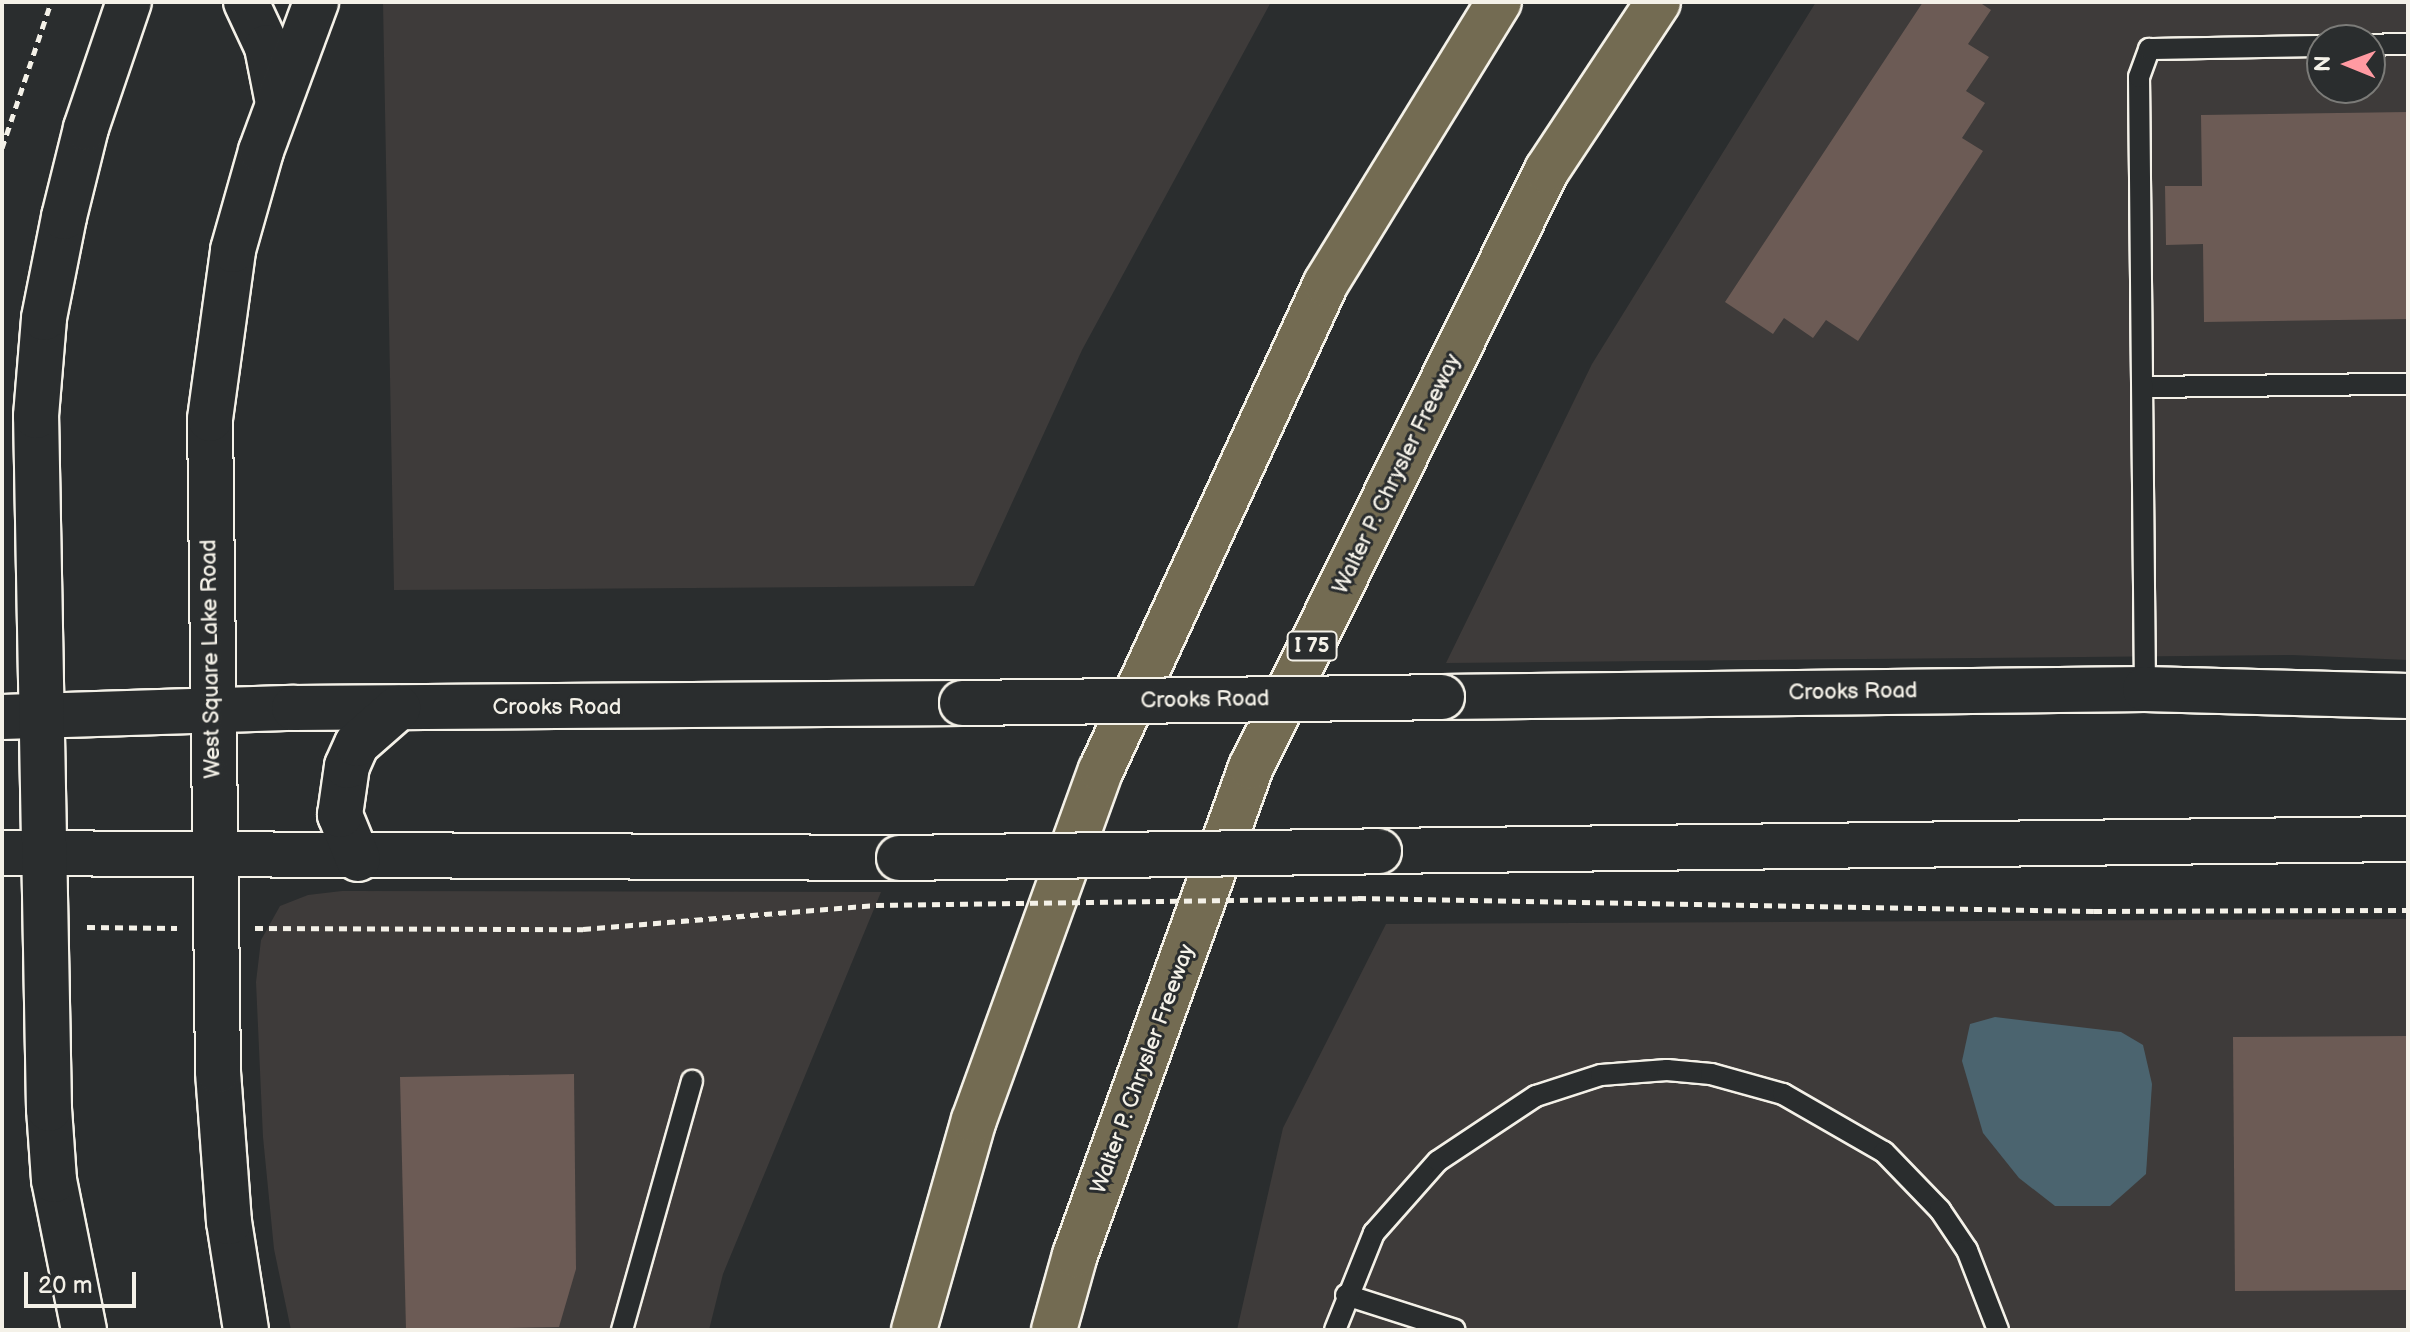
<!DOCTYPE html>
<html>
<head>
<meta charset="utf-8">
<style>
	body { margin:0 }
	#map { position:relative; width:2410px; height:1332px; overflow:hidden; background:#2a2d2e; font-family:"Balsamiq Sans",sans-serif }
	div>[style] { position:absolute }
	.built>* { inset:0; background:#3e3b3a }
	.water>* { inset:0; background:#4b646f }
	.building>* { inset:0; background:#6c5b55 }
	.path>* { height:5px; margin-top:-2.5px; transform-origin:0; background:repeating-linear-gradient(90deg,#f4f1e8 0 8px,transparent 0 14px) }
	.roads { filter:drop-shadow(2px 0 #f4f1e8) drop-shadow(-2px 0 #f4f1e8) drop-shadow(0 2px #f4f1e8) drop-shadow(0 -2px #f4f1e8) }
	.lane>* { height:20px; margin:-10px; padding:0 10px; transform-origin:10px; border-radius:10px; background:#2a2d2e }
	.secondary>* { height:44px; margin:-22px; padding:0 22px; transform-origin:22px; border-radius:22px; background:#2a2d2e }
	.highway>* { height:44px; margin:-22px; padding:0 22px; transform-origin:22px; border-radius:22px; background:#736b52 }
	.path-bridge>* { height:5px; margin-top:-2.5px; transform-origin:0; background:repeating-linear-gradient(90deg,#f4f1e8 0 8px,transparent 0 14px) }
	.bridges { filter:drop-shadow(2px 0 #f4f1e8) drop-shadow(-2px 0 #f4f1e8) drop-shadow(0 2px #f4f1e8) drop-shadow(0 -2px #f4f1e8) }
	.secondary-bridge>* { height:44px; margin:-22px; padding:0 22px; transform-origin:22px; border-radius:22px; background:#2a2d2e }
	span { translate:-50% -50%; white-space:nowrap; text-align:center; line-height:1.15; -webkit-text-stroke:6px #2a2d2e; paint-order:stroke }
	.shield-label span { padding:2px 6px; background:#2a2d2e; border:2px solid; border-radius:6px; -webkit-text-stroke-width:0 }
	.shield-label { font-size:20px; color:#f4f1e8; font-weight:700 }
	.street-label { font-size:22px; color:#f4f1e8 }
	.frame { position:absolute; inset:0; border:4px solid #f4f1e8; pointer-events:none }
	.north { position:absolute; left:2306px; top:24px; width:80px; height:80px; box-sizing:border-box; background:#2a2d2e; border:2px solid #7b7b78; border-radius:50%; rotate:271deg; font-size:22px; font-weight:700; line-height:32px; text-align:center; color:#f4f1e8 }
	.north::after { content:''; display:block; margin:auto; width:28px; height:36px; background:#ff9aa2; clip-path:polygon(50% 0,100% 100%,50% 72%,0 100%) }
	.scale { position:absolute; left:24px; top:1272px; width:112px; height:36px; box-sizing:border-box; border:4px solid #f4f1e8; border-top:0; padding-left:10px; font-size:24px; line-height:28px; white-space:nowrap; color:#f4f1e8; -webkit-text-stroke:6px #2a2d2e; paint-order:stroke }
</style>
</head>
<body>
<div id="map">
	<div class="built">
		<div style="clip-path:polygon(383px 2px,1271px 2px,1082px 350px,974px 586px,394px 590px)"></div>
		<div style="clip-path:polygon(evenodd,1816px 2px,2408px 2px,2408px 660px,2292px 655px,1446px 663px,1592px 364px,1816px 2px,2322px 40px,2370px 40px,2370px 88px,2322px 88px,2322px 40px)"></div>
		<div style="clip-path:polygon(342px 891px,881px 892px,723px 1274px,709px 1330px,291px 1330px,274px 1249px,263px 1137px,256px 982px,261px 940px,280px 906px,308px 895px)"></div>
		<div style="clip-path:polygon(2408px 919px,2408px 1330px,1237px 1330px,1283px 1128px,1386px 924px)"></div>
	</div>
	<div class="water">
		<div style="clip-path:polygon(1995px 1017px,2121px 1032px,2143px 1045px,2152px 1084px,2146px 1174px,2110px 1206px,2055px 1206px,2019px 1178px,1983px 1133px,1962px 1061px,1970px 1024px)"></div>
	</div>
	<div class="building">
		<div style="clip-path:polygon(1923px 2px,1979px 2px,1991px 10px,1968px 44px,1989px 57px,1966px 91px,1985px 103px,1962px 138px,1983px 151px,1858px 341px,1826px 320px,1813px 338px,1784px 318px,1773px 334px,1725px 302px)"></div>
		<div style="clip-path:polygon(2408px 112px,2408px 319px,2204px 322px,2203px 244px,2166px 245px,2165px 186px,2202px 186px,2201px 115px)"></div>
		<div style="clip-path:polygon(2408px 1036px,2408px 1290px,2235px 1291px,2233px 1037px)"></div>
		<div style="clip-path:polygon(574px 1074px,576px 1269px,559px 1327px,406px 1330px,400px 1077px)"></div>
	</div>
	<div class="path">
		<div style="left:2px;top:148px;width:154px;rotate:-71.4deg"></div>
		<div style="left:1358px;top:898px;width:736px;rotate:1.01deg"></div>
		<div style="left:2094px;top:911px;width:314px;rotate:-0.2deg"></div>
		<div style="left:87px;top:927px;width:90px;rotate:0.6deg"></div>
		<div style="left:255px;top:928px;width:328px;rotate:0.2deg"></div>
		<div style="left:583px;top:929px;width:294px;rotate:-4.7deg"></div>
	</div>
	<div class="roads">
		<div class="lane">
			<div style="left:2370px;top:45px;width:38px;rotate:-2deg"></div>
			<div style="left:2145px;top:387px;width:263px;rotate:-0.7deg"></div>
			<div style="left:2145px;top:689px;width:612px;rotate:-90.56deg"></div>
			<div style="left:2139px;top:77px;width:30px;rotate:-70deg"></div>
			<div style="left:2149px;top:49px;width:173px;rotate:-1deg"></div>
			<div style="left:1346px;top:1295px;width:114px;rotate:17.8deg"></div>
			<div style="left:622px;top:1330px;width:259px;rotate:-74.3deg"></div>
			<div style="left:1335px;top:1330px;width:105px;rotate:-68.1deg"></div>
			<div style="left:1374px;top:1233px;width:96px;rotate:-48.4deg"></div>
			<div style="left:1438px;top:1161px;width:118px;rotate:-33.6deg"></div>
			<div style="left:1536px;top:1096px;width:68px;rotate:-17.9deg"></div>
			<div style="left:1601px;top:1075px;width:66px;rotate:-4.3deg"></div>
			<div style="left:1667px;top:1070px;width:44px;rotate:5.2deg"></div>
			<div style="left:1711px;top:1074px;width:75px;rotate:15.5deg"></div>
			<div style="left:1783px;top:1094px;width:116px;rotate:29.9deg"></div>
			<div style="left:1884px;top:1152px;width:81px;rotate:46deg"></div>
			<div style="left:1940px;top:1210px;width:48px;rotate:56deg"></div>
			<div style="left:1967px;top:1250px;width:86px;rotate:68.8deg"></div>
		</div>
		<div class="secondary">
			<div style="left:246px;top:2px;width:50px;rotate:65deg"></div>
			<div style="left:267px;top:47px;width:57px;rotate:78.9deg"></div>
			<div style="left:1442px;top:697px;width:703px;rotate:-0.65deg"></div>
			<div style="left:2145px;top:689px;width:263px;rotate:1.5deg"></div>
			<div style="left:2px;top:717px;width:292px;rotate:-1.8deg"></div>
			<div style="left:294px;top:708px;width:668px;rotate:-0.43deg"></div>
			<div style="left:1379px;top:851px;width:1029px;rotate:-0.67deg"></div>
			<div style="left:2px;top:853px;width:897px;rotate:0.32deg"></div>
			<div style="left:358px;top:859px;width:48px;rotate:-112.2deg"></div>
			<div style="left:340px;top:815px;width:49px;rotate:-81.9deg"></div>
			<div style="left:347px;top:766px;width:24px;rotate:-66deg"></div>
			<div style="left:357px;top:744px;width:55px;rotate:-41.3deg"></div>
			<div style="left:84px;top:1330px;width:153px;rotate:-101.3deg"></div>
			<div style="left:54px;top:1180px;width:71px;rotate:-94deg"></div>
			<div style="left:49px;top:1109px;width:693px;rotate:-91.07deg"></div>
			<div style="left:36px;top:416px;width:98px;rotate:-85.3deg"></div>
			<div style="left:44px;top:318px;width:103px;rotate:-78.8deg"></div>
			<div style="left:64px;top:217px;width:92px;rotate:-76.1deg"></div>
			<div style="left:86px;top:128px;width:133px;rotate:-71.2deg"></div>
			<div style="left:246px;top:1330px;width:109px;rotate:-98.9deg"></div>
			<div style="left:229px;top:1222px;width:151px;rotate:-94.2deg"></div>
			<div style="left:218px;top:1071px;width:652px;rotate:-90.7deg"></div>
			<div style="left:210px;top:419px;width:171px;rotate:-82.2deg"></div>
			<div style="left:233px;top:250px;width:103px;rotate:-74.2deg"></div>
			<div style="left:261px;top:151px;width:159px;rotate:-69.7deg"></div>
		</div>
		<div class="highway">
			<div style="left:914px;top:1330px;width:218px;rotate:-74.1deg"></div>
			<div style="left:974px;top:1120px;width:372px;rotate:-70.1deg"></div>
			<div style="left:1101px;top:770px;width:536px;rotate:-65.2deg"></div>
			<div style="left:1326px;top:283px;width:330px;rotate:-58.4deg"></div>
			<div style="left:1054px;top:1330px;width:78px;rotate:-74.4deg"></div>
			<div style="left:1075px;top:1255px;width:519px;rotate:-70.17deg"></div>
			<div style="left:1251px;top:767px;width:666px;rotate:-63.63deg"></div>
			<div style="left:1547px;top:170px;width:201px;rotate:-56.5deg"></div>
		</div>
	</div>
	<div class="path-bridge">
		<div style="left:876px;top:905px;width:482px;rotate:-0.8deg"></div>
	</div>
	<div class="bridges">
		<div class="secondary-bridge">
			<div style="left:962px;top:703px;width:480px;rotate:-0.7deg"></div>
			<div style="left:899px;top:858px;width:480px;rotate:-0.8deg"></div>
		</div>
	</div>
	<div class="shield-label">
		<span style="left:1312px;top:646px">I 75</span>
	</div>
	<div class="street-label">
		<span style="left:1397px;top:474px;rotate:-64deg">Walter P. Chrysler Freeway</span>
		<span style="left:211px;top:659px;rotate:-91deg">West Square Lake Road</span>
		<span style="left:1853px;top:692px;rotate:-1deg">Crooks Road</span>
		<span style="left:1205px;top:700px;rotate:-1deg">Crooks Road</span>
		<span style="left:557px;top:708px">Crooks Road</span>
		<span style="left:1143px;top:1069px;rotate:-70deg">Walter P. Chrysler Freeway</span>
	</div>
	<div class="frame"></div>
	<div class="north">N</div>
	<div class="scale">20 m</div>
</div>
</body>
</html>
